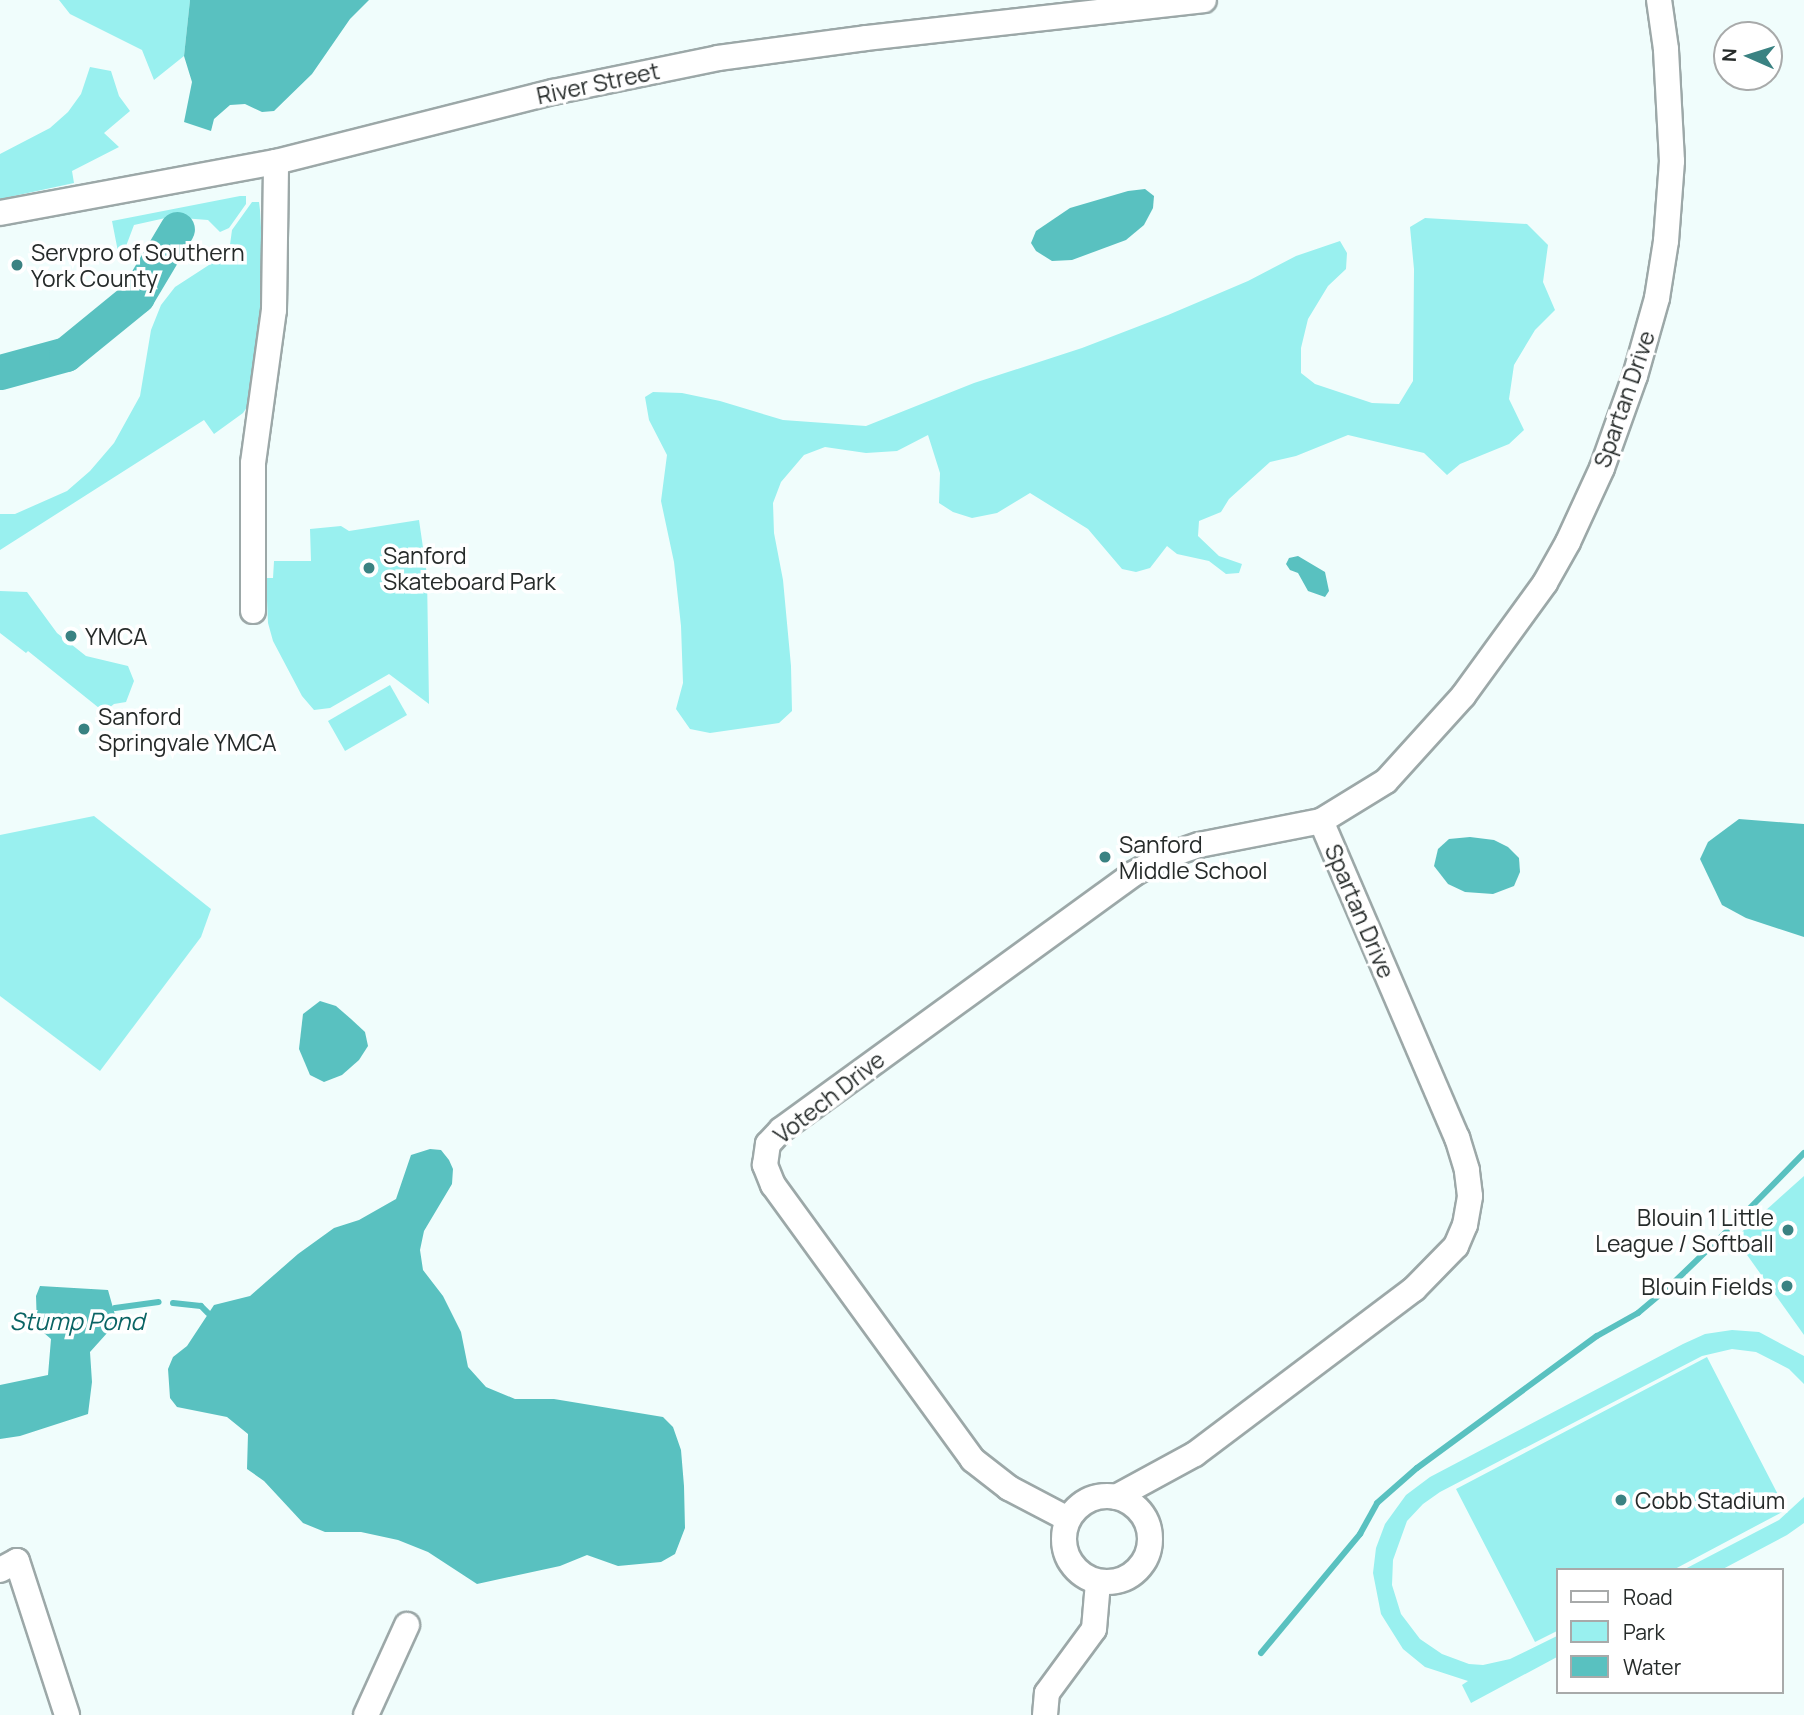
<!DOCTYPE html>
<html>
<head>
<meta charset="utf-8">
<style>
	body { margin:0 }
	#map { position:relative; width:1804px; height:1715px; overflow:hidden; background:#f0fdfc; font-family:Manrope,sans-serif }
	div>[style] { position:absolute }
	.green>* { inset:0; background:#99f0ef }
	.water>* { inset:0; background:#59c1c0 }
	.stream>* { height:6px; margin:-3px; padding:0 3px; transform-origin:3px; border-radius:3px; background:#59c1c0 }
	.river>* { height:35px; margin:-17.5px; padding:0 17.5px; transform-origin:17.5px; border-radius:17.5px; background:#59c1c0 }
	.roads { filter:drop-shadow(2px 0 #9ca8a8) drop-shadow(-2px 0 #9ca8a8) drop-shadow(0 2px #9ca8a8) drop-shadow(0 -2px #9ca8a8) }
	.minor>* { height:24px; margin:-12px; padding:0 12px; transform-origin:12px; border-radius:12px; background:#fff }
	.minor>.ring { margin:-12px; padding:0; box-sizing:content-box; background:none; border:24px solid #fff; border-radius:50% }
	.dots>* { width:19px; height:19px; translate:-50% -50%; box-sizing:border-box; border:4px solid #fff; border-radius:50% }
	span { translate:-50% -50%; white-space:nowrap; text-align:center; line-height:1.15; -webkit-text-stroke:7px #fff; paint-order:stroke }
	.street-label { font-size:23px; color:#262b2a }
	.poi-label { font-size:23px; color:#262b2a }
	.left { translate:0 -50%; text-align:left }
	.right { translate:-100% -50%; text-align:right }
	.water-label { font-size:24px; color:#0a6464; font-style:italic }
	.legend { position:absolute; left:1556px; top:1568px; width:228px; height:126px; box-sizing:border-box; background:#fff; border:2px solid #a8aaaa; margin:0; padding:9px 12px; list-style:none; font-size:21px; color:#262b2a }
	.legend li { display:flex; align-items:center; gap:14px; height:35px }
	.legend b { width:35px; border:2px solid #a8aaaa }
	.north { position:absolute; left:1713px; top:21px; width:70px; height:70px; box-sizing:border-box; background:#fff; border:2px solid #a8aaaa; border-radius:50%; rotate:273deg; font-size:19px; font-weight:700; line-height:28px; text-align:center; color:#262b2a }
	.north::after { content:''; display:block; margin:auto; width:24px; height:32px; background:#3a8282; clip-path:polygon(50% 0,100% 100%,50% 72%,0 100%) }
</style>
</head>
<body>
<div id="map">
	<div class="green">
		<div style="clip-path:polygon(59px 0,190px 0,184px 56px,154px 80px,142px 50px,70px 14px)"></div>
		<div style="clip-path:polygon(90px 67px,111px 71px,119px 96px,130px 111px,104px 133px,119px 147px,72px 171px,74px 183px,0 199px,0 154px,50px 128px,68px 112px,81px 94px)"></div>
		<div style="clip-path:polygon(240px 196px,246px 196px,246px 204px,229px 228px,220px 232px,208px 220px,195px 219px,170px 217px,134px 225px,120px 262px,112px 221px)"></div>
		<div style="clip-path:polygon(252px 202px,259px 202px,260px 210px,264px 280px,250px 403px,243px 413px,214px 434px,204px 420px,0 550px,0 514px,15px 514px,67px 491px,90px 471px,114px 443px,140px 396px,151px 330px,161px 305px,175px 287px,229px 252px,232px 230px)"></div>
		<div style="clip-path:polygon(1425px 218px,1527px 224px,1548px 245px,1543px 282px,1555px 310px,1535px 330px,1514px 365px,1509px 399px,1524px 430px,1509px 444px,1460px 464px,1447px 475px,1424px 453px,1348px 435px,1296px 456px,1270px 462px,1229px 499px,1221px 512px,1199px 521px,1198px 536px,1219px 556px,1242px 564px,1239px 573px,1226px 574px,1209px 561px,1177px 554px,1167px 546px,1150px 568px,1136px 572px,1122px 569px,1088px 529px,1030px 493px,997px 513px,972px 518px,953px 512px,939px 503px,940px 473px,928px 435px,897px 451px,866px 453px,825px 447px,804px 455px,781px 482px,773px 503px,774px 533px,783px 580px,791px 666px,792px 711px,779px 723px,710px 733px,690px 729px,676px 709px,683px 683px,681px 626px,674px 562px,661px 501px,667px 455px,649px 420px,645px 397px,653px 392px,682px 393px,720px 401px,783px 420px,866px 426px,974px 383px,1082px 348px,1168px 315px,1248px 281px,1296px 256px,1340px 241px,1347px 253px,1346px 269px,1328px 286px,1308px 319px,1301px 348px,1301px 373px,1315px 384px,1372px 403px,1399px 404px,1413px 381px,1414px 269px,1410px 227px)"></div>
		<div style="clip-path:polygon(419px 520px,427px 575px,429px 704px,389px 674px,330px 708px,314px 710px,302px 696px,273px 641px,268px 623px,266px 578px,273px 578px,274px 561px,311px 561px,310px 529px,341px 526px,349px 531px)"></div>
		<div style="clip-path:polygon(0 591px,27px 592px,57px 633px,86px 656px,128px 666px,134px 681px,126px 702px,114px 704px,104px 712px,28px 651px,26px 653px,0 633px)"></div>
		<div style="clip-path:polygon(390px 685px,407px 715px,345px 751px,328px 721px)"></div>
		<div style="clip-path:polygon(94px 816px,211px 909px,201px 937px,100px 1071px,0 996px,0 835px)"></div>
		<div style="clip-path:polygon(1804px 1176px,1804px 1335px,1735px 1238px)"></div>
		<div style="clip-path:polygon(1732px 1330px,1759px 1332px,1804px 1356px,1804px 1384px,1789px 1369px,1756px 1352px,1732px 1349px,1702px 1356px,1440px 1492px,1423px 1504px,1407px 1521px,1393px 1560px,1392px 1585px,1401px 1614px,1420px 1639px,1442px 1654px,1469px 1664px,1483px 1665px,1510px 1659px,1557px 1636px,1557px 1657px,1471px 1703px,1462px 1685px,1468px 1681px,1425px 1667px,1403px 1649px,1381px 1614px,1373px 1573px,1376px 1548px,1385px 1524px,1406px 1495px,1430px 1477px,1683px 1344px,1705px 1334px)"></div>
		<div style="clip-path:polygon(1707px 1357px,1786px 1510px,1673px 1570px,1557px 1570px,1557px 1631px,1535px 1642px,1456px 1489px)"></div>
		<div style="clip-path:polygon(1804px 1497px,1804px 1523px,1787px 1535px,1721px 1570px,1683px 1570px,1779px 1520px)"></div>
	</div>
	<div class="water">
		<div style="clip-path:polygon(190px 0,369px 0,350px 19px,312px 74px,274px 111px,262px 112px,245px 104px,230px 105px,214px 119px,211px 131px,184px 122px,192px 82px,184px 56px)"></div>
		<div style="clip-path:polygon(1145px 189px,1154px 196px,1153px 208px,1144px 225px,1126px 240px,1072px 260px,1052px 261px,1036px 251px,1031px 243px,1036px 231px,1070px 208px,1128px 191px)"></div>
		<div style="clip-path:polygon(1298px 556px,1325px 572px,1329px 591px,1325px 597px,1308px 591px,1298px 573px,1290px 570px,1286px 564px,1289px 558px)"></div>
		<div style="clip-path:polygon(1739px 819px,1804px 824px,1804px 937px,1746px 918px,1722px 905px,1700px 859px,1708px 842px)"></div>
		<div style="clip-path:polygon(1470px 837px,1494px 840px,1508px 847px,1519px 858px,1520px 872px,1514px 886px,1493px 894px,1465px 892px,1448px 884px,1434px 866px,1438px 849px,1449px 839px)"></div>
		<div style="clip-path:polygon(320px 1001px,336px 1006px,351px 1019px,365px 1032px,368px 1046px,359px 1060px,342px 1075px,324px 1082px,310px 1075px,299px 1049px,303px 1014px)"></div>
		<div style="clip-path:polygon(430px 1149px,441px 1150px,449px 1160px,453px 1169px,452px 1184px,424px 1231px,420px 1250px,423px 1270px,443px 1296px,461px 1332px,468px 1367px,486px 1387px,515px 1399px,554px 1399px,663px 1417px,673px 1427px,681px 1450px,684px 1486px,685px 1528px,675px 1554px,661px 1562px,618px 1566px,587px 1555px,560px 1566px,477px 1584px,428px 1552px,398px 1540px,361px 1532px,325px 1532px,303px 1523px,264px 1481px,247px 1469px,248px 1434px,227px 1417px,177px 1407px,170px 1398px,168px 1369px,173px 1357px,187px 1346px,214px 1305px,250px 1296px,298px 1254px,334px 1228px,359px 1220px,396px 1199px,411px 1155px)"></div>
		<div style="clip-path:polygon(40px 1286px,108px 1290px,117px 1322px,90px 1352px,92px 1382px,88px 1414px,20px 1436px,0 1439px,0 1385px,48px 1375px,51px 1339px,37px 1327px,36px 1296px)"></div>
	</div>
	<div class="stream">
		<div style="left:1748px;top:1210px;width:80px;rotate:-45.5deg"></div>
		<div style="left:173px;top:1303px;width:28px;rotate:6deg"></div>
		<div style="left:201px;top:1306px;width:10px;rotate:45deg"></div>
		<div style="left:115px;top:1308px;width:44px;rotate:-7.8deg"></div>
		<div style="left:1261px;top:1653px;width:155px;rotate:-50.2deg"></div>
		<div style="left:1360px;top:1534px;width:35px;rotate:-61deg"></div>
		<div style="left:1377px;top:1503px;width:53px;rotate:-41.2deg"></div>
		<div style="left:1417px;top:1468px;width:223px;rotate:-36.3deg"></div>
		<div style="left:1597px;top:1336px;width:47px;rotate:-29.3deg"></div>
		<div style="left:1638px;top:1313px;width:38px;rotate:-40deg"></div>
		<div style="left:1667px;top:1289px;width:83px;rotate:-44deg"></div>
	</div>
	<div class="river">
		<div style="left:0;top:372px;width:68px;rotate:-15.3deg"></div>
		<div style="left:66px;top:354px;width:92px;rotate:-39.2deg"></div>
		<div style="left:137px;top:296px;width:78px;rotate:-59.2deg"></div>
	</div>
	<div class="roads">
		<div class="minor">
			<div style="left:0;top:213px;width:281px;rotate:-10.5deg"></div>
			<div style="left:276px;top:162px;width:286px;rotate:-14.2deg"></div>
			<div style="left:553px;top:92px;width:168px;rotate:-11.6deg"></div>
			<div style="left:718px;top:58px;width:149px;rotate:-7.7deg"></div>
			<div style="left:866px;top:38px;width:340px;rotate:-6.4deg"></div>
			<div style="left:253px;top:611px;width:148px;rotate:-90deg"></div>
			<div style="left:253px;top:463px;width:154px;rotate:-82.2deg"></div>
			<div style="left:274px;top:310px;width:148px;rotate:-89.2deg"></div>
			<div class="ring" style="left:1064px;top:1496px;width:62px;height:62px"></div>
			<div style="left:1116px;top:1497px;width:90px;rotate:-28.6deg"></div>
			<div style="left:1195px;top:1454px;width:274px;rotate:-37deg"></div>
			<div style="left:1414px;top:1289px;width:60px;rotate:-45.7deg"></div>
			<div style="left:1456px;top:1246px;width:23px;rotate:-67deg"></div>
			<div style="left:1465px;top:1225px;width:29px;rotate:-80deg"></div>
			<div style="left:1470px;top:1196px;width:26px;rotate:-97deg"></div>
			<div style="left:1467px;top:1170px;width:34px;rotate:-107deg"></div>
			<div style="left:1457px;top:1138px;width:345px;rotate:-113.2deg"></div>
			<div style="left:1068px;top:1519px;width:67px;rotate:-152.3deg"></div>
			<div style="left:1009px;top:1488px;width:46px;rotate:-142.1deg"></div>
			<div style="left:973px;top:1460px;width:340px;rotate:-126deg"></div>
			<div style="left:773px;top:1185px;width:22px;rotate:-112deg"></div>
			<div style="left:765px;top:1165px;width:21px;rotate:-82deg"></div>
			<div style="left:768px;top:1144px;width:19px;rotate:-47deg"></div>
			<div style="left:781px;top:1130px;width:435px;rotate:-36deg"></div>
			<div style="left:1133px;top:874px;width:35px;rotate:-29deg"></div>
			<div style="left:1164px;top:857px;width:37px;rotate:-19deg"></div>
			<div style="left:1199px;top:845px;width:124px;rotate:-11.1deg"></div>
			<div style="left:1321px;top:821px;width:76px;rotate:-31.6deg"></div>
			<div style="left:1386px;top:781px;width:115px;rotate:-47.8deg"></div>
			<div style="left:1463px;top:696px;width:140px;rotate:-54deg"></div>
			<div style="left:1545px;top:583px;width:47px;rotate:-60.7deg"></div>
			<div style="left:1568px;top:542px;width:81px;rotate:-65.3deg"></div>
			<div style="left:1602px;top:468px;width:98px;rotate:-70.3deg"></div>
			<div style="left:1635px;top:376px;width:81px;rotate:-74.2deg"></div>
			<div style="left:1657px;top:298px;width:58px;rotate:-81deg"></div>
			<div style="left:1666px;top:241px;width:80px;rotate:-85.7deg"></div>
			<div style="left:1672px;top:161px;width:112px;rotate:-93.1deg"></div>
			<div style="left:1666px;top:49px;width:49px;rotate:-98.1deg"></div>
			<div style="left:0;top:1570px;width:19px;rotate:-28deg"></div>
			<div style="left:17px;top:1561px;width:162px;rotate:72deg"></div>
			<div style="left:366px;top:1715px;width:99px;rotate:-65.5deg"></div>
			<div style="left:1045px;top:1715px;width:22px;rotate:-85deg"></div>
			<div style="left:1047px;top:1693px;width:79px;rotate:-53.7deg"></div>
			<div style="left:1094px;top:1629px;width:47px;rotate:-85.1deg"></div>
		</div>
	</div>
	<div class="dots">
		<div style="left:17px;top:265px;background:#3a8282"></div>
		<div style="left:369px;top:568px;background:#3a8282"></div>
		<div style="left:71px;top:636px;background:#3a8282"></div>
		<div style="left:84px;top:729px;background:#3a8282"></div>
		<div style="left:1105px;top:857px;background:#3a8282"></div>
		<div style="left:1788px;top:1230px;background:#3a8282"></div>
		<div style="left:1787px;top:1286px;background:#3a8282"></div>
		<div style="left:1621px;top:1500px;background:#3a8282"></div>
	</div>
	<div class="street-label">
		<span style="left:598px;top:83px;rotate:-12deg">River Street</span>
		<span style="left:1624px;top:399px;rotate:-71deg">Spartan Drive</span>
		<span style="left:1360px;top:911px;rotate:67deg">Spartan Drive</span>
		<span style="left:829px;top:1097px;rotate:-38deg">Votech Drive</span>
	</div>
	<div class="poi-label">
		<span class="left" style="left:31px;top:265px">Servpro of Southern<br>York County</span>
		<span class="left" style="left:383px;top:568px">Sanford<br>Skateboard Park</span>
		<span class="left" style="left:85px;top:636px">YMCA</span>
		<span class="left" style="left:98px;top:729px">Sanford<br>Springvale YMCA</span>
		<span class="left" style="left:1119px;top:857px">Sanford<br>Middle School</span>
		<span class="right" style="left:1774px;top:1230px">Blouin 1 Little<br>League / Softball</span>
		<span class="right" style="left:1773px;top:1286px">Blouin Fields</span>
		<span class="left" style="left:1635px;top:1500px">Cobb Stadium</span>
	</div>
	<div class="water-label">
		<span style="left:77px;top:1321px">Stump Pond</span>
	</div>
	<ul class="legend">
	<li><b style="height:9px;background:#fff"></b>Road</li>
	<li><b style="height:19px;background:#99f0ef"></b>Park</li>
	<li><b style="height:19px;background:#59c1c0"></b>Water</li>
	</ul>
	<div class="north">N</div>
</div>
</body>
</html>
